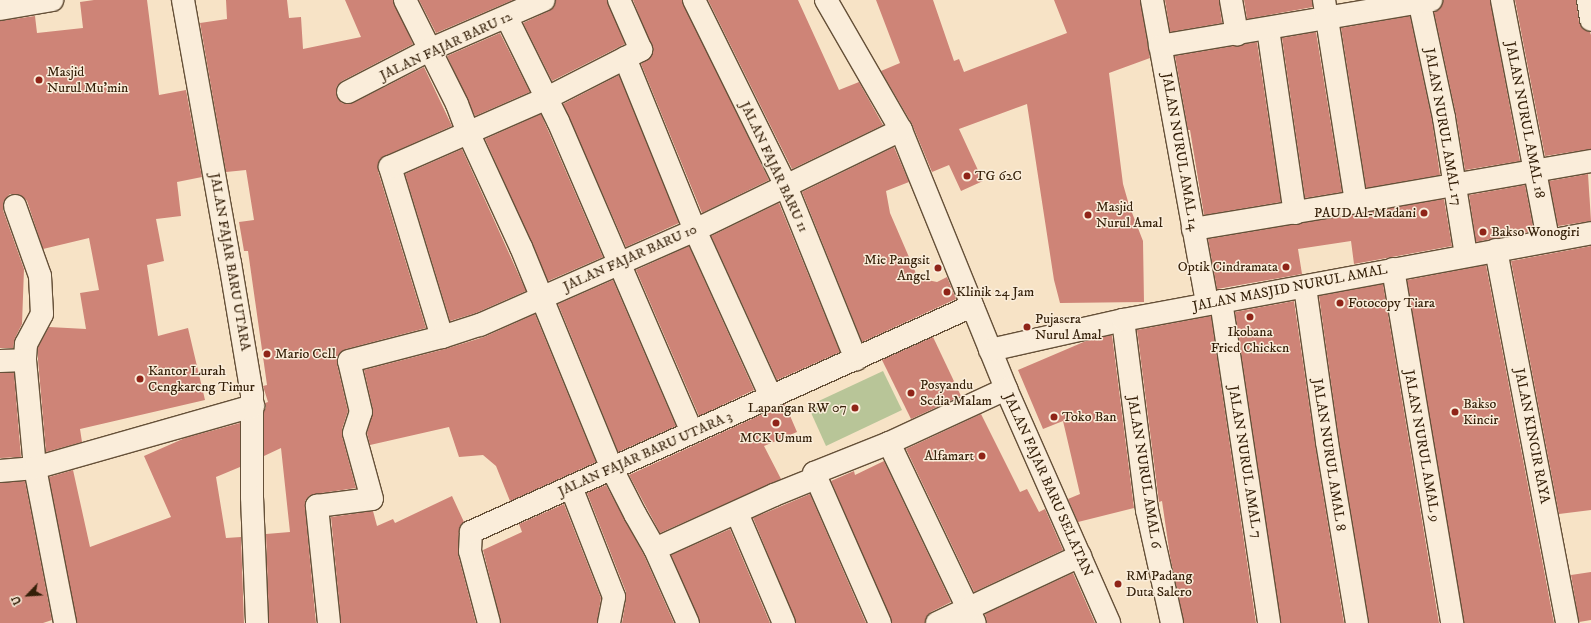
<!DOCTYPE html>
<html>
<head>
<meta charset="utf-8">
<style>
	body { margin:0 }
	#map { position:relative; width:1591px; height:623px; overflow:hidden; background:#f7e3c6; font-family:"IM FELL DW Pica",serif }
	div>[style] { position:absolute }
	.green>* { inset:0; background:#b8c598 }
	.building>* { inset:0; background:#ce8477 }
	.roads { filter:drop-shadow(1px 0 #655038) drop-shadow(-1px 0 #655038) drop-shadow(0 1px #655038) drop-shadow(0 -1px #655038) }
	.minor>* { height:22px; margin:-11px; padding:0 11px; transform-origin:11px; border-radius:11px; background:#faedda }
	.dots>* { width:11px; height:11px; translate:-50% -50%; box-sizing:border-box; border:2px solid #faedda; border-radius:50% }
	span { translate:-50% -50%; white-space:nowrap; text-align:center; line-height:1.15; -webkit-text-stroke:3px #faedda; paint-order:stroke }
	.street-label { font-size:14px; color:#341f08 }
	.poi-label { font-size:14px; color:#341f08 }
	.left { translate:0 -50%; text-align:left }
	.right { translate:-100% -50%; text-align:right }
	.north { position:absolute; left:8px; top:575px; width:40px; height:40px; -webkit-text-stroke:3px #faedda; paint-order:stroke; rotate:245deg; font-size:11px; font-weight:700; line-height:16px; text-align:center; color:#341f08 }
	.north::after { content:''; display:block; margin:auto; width:14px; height:18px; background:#341f08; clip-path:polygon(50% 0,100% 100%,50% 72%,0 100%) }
</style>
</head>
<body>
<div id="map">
	<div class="green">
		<div style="clip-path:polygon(883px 371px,902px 410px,826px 446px,808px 406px)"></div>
	</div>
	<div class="building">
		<div style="clip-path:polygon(94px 0,147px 0,159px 95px,186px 90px,202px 177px,177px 182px,181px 216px,156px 219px,164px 261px,147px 265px,158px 336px,188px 328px,205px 400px,80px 429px,82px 442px,46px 452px,38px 360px,38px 347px,49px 327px,86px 329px,80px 293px,99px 290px,89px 238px,43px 249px,27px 201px,23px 197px,18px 194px,10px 194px,6px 198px,3px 203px,3px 210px,24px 269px,22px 324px,15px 338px,13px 348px,0 348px,0 21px,35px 16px,37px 33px,83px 28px,80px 2px)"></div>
		<div style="clip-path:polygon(226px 0,287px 0,289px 18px,301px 17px,303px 49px,361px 37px,345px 0,393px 0,413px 44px,342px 81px,337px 86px,336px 91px,337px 97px,342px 103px,347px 104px,353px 103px,424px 67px,452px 126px,385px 156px,378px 164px,378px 171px,426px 328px,346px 349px,341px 352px,337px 357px,337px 364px,348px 411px,342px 429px,342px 436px,356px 488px,315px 494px,309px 496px,305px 501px,305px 507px,316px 623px,269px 623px,266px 534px,290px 532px,281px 448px,264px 456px,264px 410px,266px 408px,265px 403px,268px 402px,263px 386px,267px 385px,248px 251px,244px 251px,239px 222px,254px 220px,246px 170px,226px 172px,200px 23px,227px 19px)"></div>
		<div style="clip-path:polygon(419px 0,513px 0,436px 33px)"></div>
		<div style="clip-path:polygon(556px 0,607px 0,625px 44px,552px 81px,523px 23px,549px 11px,554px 7px)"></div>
		<div style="clip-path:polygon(633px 0,682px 0,769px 180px,702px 213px,641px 64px,651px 57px,653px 51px)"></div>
		<div style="clip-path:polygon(708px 0,798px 0,839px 90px,859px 82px,883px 125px,792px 169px)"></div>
		<div style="clip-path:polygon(876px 0,933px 0,954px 61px,959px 59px,964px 72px,1067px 33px,1054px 0,1140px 0,1150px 58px,1109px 73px,1123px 184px,1129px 205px,1143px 241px,1144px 302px,1060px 303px,1054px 280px,1027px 104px,959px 129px,983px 181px,961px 191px,949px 165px,932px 172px,912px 124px,881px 71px,900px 63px)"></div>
		<div style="clip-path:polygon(1165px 0,1219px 0,1222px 23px,1170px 32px)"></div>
		<div style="clip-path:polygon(1244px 0,1312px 0,1313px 7px,1247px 19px)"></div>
		<div style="clip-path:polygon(1443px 0,1490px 0,1520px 161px,1465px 170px,1456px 115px,1434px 12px,1439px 9px)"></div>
		<div style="clip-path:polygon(1515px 0,1576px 0,1579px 22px,1582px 28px,1590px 32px,1591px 35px,1591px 149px,1545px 156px)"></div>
		<div style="clip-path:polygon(1410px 16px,1432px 120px,1440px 175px,1366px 188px,1341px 28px)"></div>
		<div style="clip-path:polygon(1316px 32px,1342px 192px,1305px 198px,1282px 38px)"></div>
		<div style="clip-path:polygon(500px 33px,530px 92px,475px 116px,447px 56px)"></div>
		<div style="clip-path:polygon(1257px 42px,1281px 202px,1204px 215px,1190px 130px,1188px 130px,1175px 56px)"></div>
		<div style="clip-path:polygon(619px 75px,679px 223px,626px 247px,563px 104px)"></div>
		<div style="clip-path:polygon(541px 114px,603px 257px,548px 281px,485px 139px)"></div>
		<div style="clip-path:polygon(894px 147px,909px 182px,886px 191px,890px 213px,918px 278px,937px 282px,947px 277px,956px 299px,862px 342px,802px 192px)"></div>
		<div style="clip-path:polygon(462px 149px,526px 291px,476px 313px,450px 321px,405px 174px)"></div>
		<div style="clip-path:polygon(1588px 174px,1591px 221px,1558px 226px,1549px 181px)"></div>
		<div style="clip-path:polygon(1525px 185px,1534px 231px,1476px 242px,1469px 195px)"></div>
		<div style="clip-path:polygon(1444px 199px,1452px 246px,1354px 264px,1351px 241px,1298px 249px,1302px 274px,1217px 289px,1208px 239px)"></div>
		<div style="clip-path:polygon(779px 203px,840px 352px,777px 380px,711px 236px)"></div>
		<div style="clip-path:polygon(689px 246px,754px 390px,699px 416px,636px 270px)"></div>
		<div style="clip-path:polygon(1591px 246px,1591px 510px,1559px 514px,1511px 261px)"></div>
		<div style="clip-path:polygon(1486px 265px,1554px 623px,1464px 623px,1407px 280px)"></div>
		<div style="clip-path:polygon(613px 280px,676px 426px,618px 452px,558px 304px)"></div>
		<div style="clip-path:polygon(1383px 284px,1439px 623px,1369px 623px,1339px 440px,1319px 296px)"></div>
		<div style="clip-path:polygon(1294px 301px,1315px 444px,1344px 623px,1281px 623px,1235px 312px)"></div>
		<div style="clip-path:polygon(535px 314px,596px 462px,510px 501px,496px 466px,483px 455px,459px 457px,449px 427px,370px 445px,367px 433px,373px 410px,364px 370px,445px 349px,484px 337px)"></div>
		<div style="clip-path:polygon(1211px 316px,1256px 623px,1184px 623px,1170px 556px,1162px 501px,1159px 502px,1137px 330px)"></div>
		<div style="clip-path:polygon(1112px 335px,1134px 508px,1078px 522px,1068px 499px,1080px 494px,1063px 421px,1043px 429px,1018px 370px,1086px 341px)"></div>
		<div style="clip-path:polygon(933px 337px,961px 396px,911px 419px,882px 360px)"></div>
		<div style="clip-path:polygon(0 373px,14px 373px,21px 457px,0 458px)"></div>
		<div style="clip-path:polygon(785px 404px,797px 432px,764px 446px,781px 479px,660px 533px,629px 475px)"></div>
		<div style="clip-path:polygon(981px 414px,1020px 492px,1027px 489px,1039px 512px,1045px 509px,1063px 550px,974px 592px,906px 449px)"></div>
		<div style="clip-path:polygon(240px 423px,240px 467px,216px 477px,226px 538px,241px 537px,244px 623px,77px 623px,49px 477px,73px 470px,90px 547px,171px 517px,144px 456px,185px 438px)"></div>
		<div style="clip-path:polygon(884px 461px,951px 602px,931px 612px,927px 616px,925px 623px,892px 623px,831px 481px,854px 471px,855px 475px)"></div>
		<div style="clip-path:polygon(25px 481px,52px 620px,43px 623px,0 623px,0 483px)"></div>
		<div style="clip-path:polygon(606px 485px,644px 555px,674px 623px,622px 623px,626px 599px,626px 592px,587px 493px)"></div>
		<div style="clip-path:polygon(810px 494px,866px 623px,796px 623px,753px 518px)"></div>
		<div style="clip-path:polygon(452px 496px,464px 522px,459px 531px,458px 554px,476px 623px,341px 623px,331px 517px,373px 511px,377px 526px,393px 519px,395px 523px)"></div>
		<div style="clip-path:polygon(564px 504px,601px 598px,597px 623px,501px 623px,483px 550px,522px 532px,519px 524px)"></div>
		<div style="clip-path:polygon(730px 529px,770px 623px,700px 623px,671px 555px)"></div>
		<div style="clip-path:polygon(1591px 572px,1591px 620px,1579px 622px,1571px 575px)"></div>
		<div style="clip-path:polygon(1073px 573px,1095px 623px,987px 623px,985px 614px)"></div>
	</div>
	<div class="roads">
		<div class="minor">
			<div style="left:183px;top:0;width:267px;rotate:79.9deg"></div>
			<div style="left:230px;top:263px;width:134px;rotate:80.5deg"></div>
			<div style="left:252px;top:395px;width:102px;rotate:90deg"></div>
			<div style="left:252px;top:497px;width:126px;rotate:87.7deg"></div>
			<div style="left:405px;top:0;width:116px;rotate:63.4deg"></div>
			<div style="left:457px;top:104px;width:30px;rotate:69deg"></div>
			<div style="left:468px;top:132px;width:127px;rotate:65.3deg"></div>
			<div style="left:521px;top:247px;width:240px;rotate:67.7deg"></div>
			<div style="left:612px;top:469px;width:51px;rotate:62.9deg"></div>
			<div style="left:635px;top:514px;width:40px;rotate:60.3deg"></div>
			<div style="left:655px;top:549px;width:81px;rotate:66deg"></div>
			<div style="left:694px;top:0;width:208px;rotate:63.7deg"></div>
			<div style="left:786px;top:186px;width:187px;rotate:68deg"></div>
			<div style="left:826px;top:0;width:150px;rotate:60deg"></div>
			<div style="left:901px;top:130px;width:279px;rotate:67.9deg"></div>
			<div style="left:1006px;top:389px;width:256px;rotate:66.2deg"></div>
			<div style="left:1152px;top:0;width:309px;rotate:79.7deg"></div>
			<div style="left:1231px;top:0;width:35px;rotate:80deg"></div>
			<div style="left:1419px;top:0;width:121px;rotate:78deg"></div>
			<div style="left:1444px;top:118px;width:139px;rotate:80.9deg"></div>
			<div style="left:1502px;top:0;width:244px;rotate:79.1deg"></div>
			<div style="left:1588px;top:0;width:20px;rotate:81deg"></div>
			<div style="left:0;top:9px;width:53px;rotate:-9.8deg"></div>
			<div style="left:507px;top:18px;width:115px;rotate:63.7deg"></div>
			<div style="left:558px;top:121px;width:339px;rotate:66.7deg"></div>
			<div style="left:1268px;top:29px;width:186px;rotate:81.7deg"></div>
			<div style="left:1160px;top:46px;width:275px;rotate:-9.6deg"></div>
			<div style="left:625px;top:58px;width:186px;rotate:67.9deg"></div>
			<div style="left:695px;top:230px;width:183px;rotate:65.5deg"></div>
			<div style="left:348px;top:92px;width:91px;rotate:-27.4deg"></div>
			<div style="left:429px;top:50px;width:125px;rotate:-23.5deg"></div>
			<div style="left:1356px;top:202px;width:239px;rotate:-9.9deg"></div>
			<div style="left:15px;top:206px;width:74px;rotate:70.3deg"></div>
			<div style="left:40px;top:276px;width:38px;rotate:87deg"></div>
			<div style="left:42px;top:314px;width:34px;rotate:118deg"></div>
			<div style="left:26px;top:344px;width:16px;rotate:94deg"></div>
			<div style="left:1193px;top:229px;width:165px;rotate:-9.4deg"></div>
			<div style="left:1356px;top:202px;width:205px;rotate:-99deg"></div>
			<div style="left:1496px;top:250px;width:380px;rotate:79.2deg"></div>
			<div style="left:1393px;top:269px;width:359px;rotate:80.5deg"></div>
			<div style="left:1305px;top:287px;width:157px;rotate:81.9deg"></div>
			<div style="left:1327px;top:442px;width:183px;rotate:80.6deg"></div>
			<div style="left:1221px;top:301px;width:326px;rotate:81.5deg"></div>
			<div style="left:1123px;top:320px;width:192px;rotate:82.8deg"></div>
			<div style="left:1147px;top:510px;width:116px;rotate:77.5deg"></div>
			<div style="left:442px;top:337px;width:178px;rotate:-107deg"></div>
			<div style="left:390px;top:167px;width:171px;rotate:-23.7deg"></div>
			<div style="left:547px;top:98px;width:106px;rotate:-27.1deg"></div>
			<div style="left:641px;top:50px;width:55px;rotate:-113.7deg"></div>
			<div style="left:990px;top:350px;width:136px;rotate:-12.7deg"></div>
			<div style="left:1123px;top:320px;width:476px;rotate:-10.5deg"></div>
			<div style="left:0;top:361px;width:25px;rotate:-2deg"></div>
			<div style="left:25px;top:360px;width:108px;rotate:84.7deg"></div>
			<div style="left:35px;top:468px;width:158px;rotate:79deg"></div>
			<div style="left:889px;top:443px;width:199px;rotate:64.5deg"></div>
			<div style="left:0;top:471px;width:35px;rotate:-5deg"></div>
			<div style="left:35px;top:468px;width:227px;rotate:-15.9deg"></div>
			<div style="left:571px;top:487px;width:118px;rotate:68.6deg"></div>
			<div style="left:614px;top:597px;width:26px;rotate:101deg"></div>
			<div style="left:737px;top:513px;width:120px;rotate:66.9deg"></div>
			<div style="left:655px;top:549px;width:131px;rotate:-24.4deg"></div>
			<div style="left:774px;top:495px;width:45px;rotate:-22deg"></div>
			<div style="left:329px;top:623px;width:118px;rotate:-95.9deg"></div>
			<div style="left:317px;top:506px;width:55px;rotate:-7.3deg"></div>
			<div style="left:372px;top:499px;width:68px;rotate:-105.3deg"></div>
			<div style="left:354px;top:433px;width:22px;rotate:-72deg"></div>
			<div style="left:361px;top:412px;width:52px;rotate:-103.2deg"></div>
			<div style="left:349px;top:361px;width:96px;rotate:-14.5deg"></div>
			<div style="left:442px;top:337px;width:40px;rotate:-18deg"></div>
			<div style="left:480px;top:325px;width:235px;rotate:-23.8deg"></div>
			<div style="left:695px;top:230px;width:229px;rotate:-25.9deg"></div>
			<div style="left:489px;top:623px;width:74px;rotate:-104.8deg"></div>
			<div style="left:470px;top:551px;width:19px;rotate:-87deg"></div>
			<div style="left:471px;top:532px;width:550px;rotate:-24.28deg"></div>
			<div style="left:880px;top:623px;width:164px;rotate:-113.7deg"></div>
			<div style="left:814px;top:473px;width:81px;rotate:-21.8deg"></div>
			<div style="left:889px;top:443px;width:129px;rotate:-24.8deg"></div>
			<div style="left:937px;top:623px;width:158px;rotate:-25.1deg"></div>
		</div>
	</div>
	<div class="dots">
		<div style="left:39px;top:80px;background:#8f2418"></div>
		<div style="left:967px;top:176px;background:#8f2418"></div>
		<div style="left:1424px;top:213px;background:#8f2418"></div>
		<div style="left:1088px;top:215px;background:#8f2418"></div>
		<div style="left:1483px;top:232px;background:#8f2418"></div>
		<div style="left:1286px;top:267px;background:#8f2418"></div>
		<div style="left:938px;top:268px;background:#8f2418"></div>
		<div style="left:947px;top:292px;background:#8f2418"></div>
		<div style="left:1340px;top:303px;background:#8f2418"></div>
		<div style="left:1250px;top:317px;background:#8f2418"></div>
		<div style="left:1027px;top:327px;background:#8f2418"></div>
		<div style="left:267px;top:354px;background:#8f2418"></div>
		<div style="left:140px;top:379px;background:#8f2418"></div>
		<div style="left:911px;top:393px;background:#8f2418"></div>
		<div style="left:855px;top:408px;background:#8f2418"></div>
		<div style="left:1455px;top:412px;background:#8f2418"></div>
		<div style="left:1054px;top:417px;background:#8f2418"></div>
		<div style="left:776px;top:423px;background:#8f2418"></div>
		<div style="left:982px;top:456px;background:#8f2418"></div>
		<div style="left:1118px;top:584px;background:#8f2418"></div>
	</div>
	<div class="street-label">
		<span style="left:446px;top:46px;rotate:-25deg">JALAN FAJAR BARU 12</span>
		<span style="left:1525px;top:120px;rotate:79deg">JALAN NURUL AMAL 18</span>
		<span style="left:1443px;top:127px;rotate:80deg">JALAN NURUL AMAL 17</span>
		<span style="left:1180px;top:152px;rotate:80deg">JALAN NURUL AMAL 14</span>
		<span style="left:774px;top:167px;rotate:65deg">JALAN FAJAR BARU 11</span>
		<span style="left:630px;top:258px;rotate:-24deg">JALAN FAJAR BARU 10</span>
		<span style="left:230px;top:262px;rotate:80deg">JALAN FAJAR BARU UTARA</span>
		<span style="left:1290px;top:288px;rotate:-11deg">JALAN MASJID NURUL AMAL</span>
		<span style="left:1532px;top:436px;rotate:79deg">JALAN KINCIR RAYA</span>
		<span style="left:1422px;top:446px;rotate:80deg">JALAN NURUL AMAL 9</span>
		<span style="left:645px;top:454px;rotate:-24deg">JALAN FAJAR BARU UTARA 3</span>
		<span style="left:1329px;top:455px;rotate:81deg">JALAN NURUL AMAL 8</span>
		<span style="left:1245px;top:462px;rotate:81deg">JALAN NURUL AMAL 7</span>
		<span style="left:1144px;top:472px;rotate:81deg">JALAN NURUL AMAL 6</span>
		<span style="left:1048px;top:485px;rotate:66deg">JALAN FAJAR BARU SELATAN</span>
	</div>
	<div class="poi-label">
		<span class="left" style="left:47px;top:80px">Masjid<br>Nurul Mu'min</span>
		<span class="left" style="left:975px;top:176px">TG 62C</span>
		<span class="left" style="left:1096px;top:215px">Masjid<br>Nurul Amal</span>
		<span class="right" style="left:1416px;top:213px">PAUD Al-Madani</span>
		<span class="left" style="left:1491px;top:232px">Bakso Wonogiri</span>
		<span class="right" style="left:930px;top:268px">Mie Pangsit<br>Angel</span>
		<span class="right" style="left:1278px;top:267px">Optik Cindramata</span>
		<span class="left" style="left:956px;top:292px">Klinik 24 Jam</span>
		<span class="left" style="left:1348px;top:303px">Fotocopy Tiara</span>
		<span class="left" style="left:1035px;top:327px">Pujasera<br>Nurul Amal</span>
		<span style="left:1250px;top:340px">Ikobana<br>Fried Chicken</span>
		<span class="left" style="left:275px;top:354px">Mario Cell</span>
		<span class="left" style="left:148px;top:379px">Kantor Lurah<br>Cengkareng Timur</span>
		<span class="left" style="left:920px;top:393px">Posyandu<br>Sedia Malam</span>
		<span class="left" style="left:1463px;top:412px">Bakso<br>Kincir</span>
		<span class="right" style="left:847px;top:408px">Lapangan RW 07</span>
		<span class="left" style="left:1062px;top:417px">Toko Ban</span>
		<span style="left:776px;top:438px">MCK Umum</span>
		<span class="right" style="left:974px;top:456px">Alfamart</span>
		<span class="left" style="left:1126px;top:584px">RM Padang<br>Duta Salero</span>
	</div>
	<div class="north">U</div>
</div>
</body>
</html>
